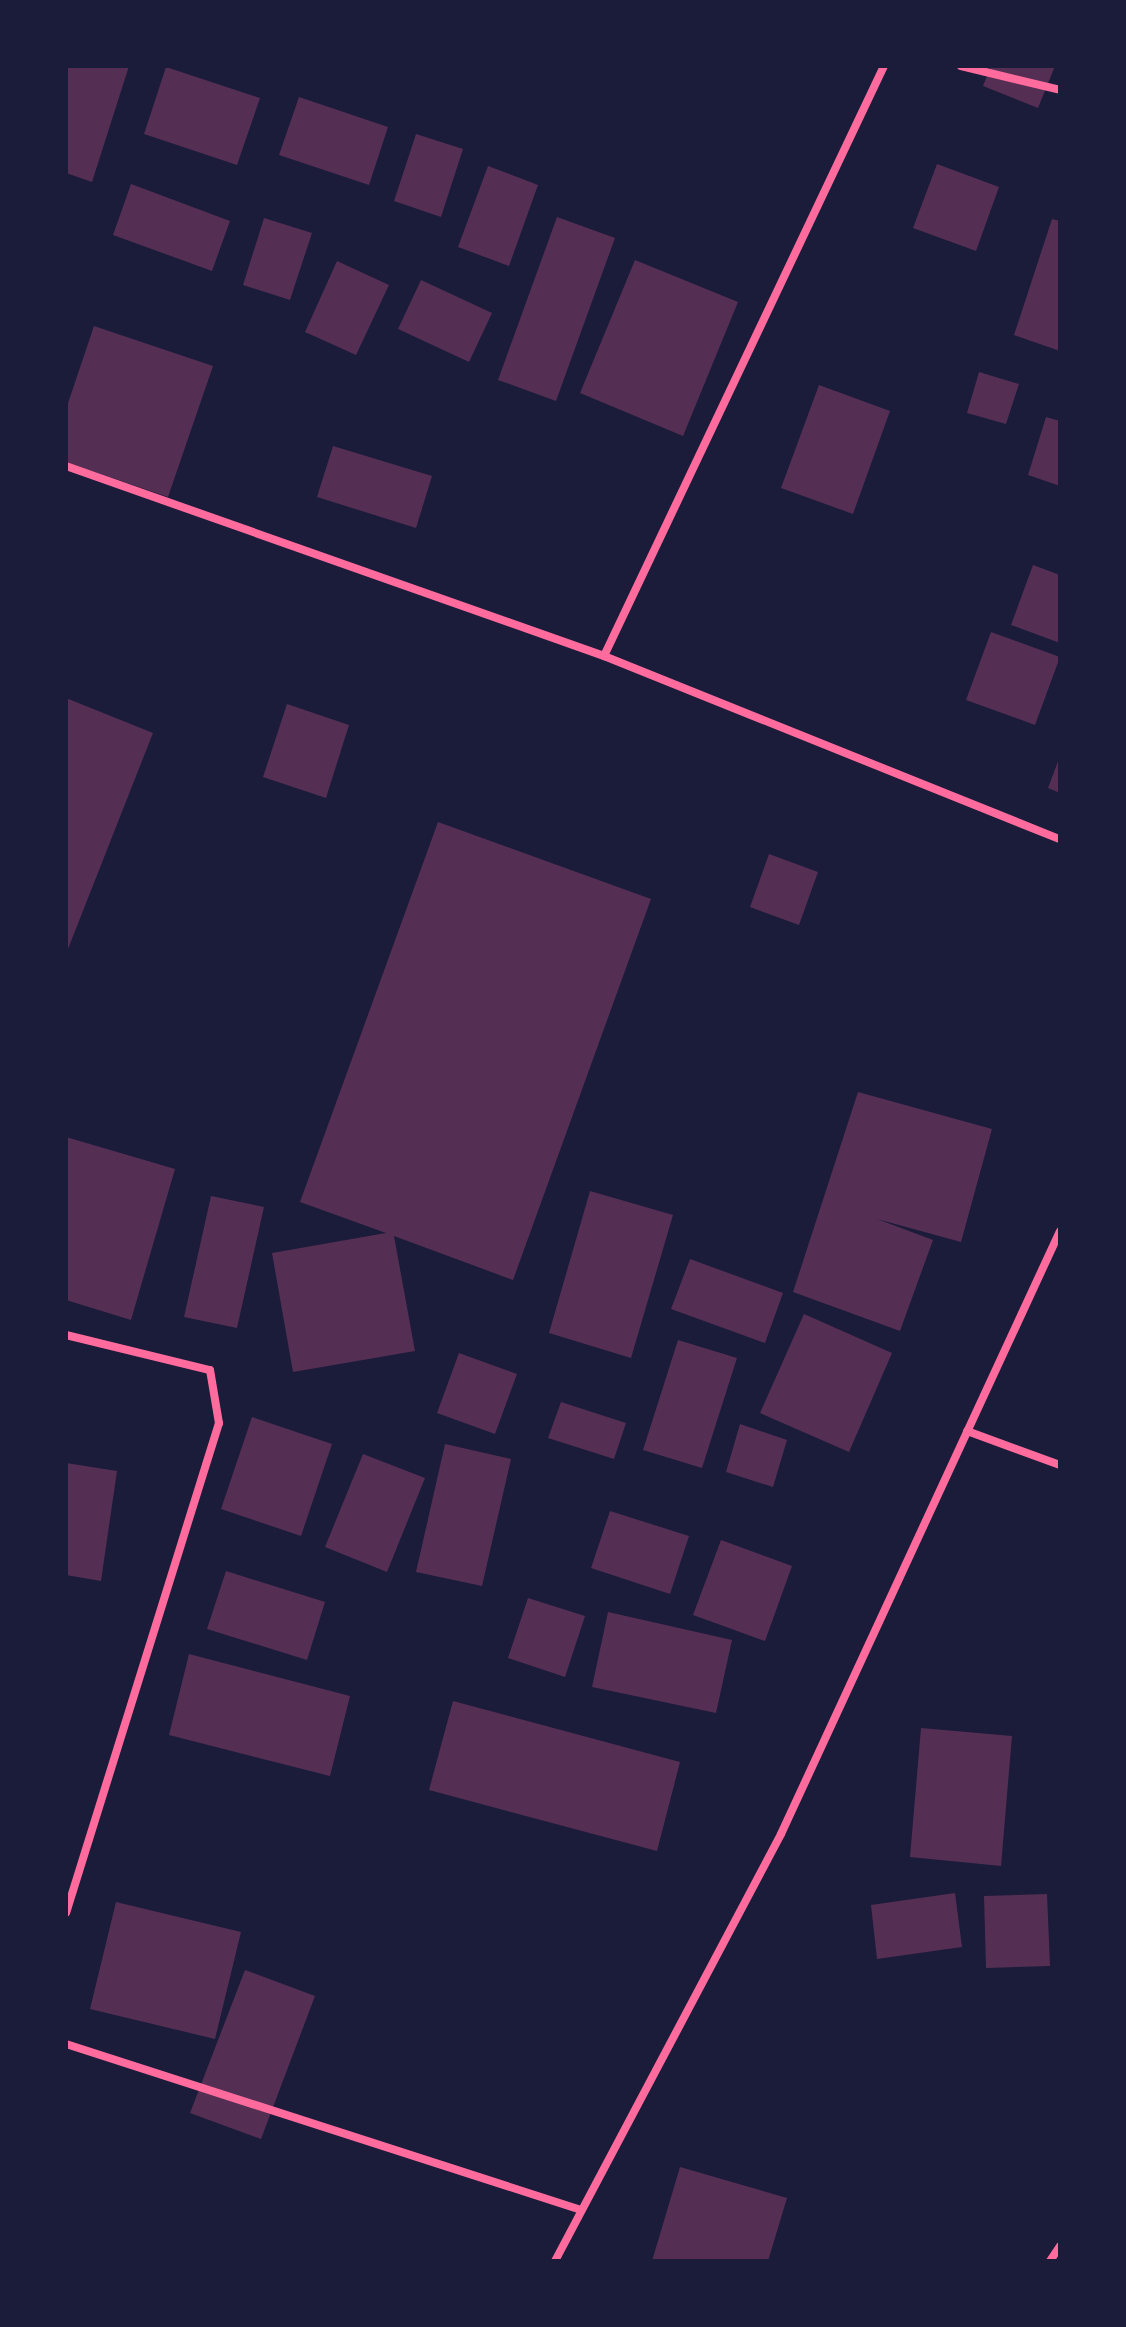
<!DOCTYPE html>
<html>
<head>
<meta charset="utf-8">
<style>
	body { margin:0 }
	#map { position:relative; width:1126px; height:2327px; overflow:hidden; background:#1b1b3a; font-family:Signika,sans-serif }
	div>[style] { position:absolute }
	.building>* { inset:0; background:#542f53 }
	.minor>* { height:8px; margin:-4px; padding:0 4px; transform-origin:4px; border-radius:4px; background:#ff6b9d }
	span { translate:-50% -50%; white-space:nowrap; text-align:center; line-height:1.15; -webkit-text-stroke:8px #1b1b3a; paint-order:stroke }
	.frame { position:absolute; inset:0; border:68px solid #1b1b3a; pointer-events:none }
</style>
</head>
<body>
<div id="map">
	<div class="building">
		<div style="clip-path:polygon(66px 66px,129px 66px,92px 182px,66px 173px)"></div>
		<div style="clip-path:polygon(991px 66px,1055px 66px,1038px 108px,983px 86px)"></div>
		<div style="clip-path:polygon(166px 67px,260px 98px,237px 165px,144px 134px)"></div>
		<div style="clip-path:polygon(299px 97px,388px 127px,369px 185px,279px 155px)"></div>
		<div style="clip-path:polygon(416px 134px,463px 149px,441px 217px,394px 201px)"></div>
		<div style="clip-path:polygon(937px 164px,999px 187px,976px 251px,913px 228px)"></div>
		<div style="clip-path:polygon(488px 166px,538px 185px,509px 266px,458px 247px)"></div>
		<div style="clip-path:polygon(131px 184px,230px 221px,212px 271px,113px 235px)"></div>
		<div style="clip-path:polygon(557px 217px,615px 238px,556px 401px,498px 380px)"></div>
		<div style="clip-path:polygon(264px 218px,312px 233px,290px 300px,243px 285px)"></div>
		<div style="clip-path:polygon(1052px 219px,1060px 221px,1060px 351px,1014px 335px)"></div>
		<div style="clip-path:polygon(635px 260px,738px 302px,683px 436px,580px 393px)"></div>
		<div style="clip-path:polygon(337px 261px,389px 285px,356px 355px,305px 332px)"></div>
		<div style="clip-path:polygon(421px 280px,492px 313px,469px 362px,398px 329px)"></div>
		<div style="clip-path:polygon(94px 326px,213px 366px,168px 497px,66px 462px,66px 409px)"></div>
		<div style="clip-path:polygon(979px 372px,1019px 384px,1006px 424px,967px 413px)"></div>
		<div style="clip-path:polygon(819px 385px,890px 411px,853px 514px,781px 488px)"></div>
		<div style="clip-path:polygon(1046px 417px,1060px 421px,1060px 486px,1028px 475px)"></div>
		<div style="clip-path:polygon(333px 446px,432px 476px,416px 528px,317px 497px)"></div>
		<div style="clip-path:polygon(1033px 565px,1060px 575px,1060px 643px,1011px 625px)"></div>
		<div style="clip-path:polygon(991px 632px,1060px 657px,1035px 725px,966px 700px)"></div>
		<div style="clip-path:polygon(66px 698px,153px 733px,66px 954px)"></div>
		<div style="clip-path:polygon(287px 704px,349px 725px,326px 798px,263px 777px)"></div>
		<div style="clip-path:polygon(1060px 756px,1060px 793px,1048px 788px)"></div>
		<div style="clip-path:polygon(438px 822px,651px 899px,513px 1280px,394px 1236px,415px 1351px,293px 1372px,272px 1253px,386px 1233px,300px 1202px)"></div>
		<div style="clip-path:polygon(769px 854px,818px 872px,799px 925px,750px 907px)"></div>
		<div style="clip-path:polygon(858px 1092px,992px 1129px,961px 1242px,877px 1219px,933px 1240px,900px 1331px,793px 1292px)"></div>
		<div style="clip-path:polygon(66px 1137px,175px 1169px,131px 1320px,66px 1300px)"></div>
		<div style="clip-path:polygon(590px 1191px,673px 1215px,631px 1358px,549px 1333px)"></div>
		<div style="clip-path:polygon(211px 1196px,264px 1207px,237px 1328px,184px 1317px)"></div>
		<div style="clip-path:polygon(690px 1259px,783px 1293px,765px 1343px,671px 1309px)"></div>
		<div style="clip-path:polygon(804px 1314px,892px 1353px,849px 1452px,760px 1413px)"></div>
		<div style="clip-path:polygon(678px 1340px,737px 1358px,702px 1468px,643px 1450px)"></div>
		<div style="clip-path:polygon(459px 1353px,517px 1374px,495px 1434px,437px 1413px)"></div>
		<div style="clip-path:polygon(561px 1402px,626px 1423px,614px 1459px,548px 1438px)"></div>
		<div style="clip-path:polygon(252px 1417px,332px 1444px,301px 1536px,221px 1509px)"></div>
		<div style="clip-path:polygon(740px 1424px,787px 1440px,773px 1487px,726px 1472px)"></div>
		<div style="clip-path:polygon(445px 1444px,511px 1459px,482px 1586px,416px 1572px)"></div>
		<div style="clip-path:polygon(363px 1454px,425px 1478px,387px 1572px,325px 1547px)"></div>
		<div style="clip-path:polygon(66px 1463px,117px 1471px,101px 1581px,66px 1575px)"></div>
		<div style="clip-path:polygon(610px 1511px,689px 1536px,670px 1594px,591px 1568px)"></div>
		<div style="clip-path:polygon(721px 1540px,792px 1566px,765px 1641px,693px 1615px)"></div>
		<div style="clip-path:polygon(226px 1571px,325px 1602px,307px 1660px,207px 1629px)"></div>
		<div style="clip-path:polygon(528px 1598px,585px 1616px,565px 1677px,508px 1658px)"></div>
		<div style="clip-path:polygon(608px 1612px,732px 1640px,716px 1713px,592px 1687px)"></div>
		<div style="clip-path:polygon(189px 1654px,350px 1696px,330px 1776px,169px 1735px)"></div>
		<div style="clip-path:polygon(453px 1701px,680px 1762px,657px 1851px,429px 1790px)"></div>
		<div style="clip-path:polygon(921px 1728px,1012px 1736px,1001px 1866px,910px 1857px)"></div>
		<div style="clip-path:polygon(955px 1893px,962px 1947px,877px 1959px,871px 1905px)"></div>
		<div style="clip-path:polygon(1047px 1894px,1050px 1966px,986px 1968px,984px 1896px)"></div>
		<div style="clip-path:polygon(116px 1902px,241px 1932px,215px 2039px,90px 2009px)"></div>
		<div style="clip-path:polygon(245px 1970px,315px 1996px,261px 2139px,190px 2113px)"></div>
		<div style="clip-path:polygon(680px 2167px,787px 2198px,768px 2261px,652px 2261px)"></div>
	</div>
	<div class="minor">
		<div style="left:961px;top:66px;width:102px;rotate:13.6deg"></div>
		<div style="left:66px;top:466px;width:571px;rotate:19.45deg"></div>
		<div style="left:604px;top:656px;width:491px;rotate:21.9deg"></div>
		<div style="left:604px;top:656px;width:653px;rotate:-64.61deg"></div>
		<div style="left:66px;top:1335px;width:148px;rotate:13.7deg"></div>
		<div style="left:210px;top:1370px;width:54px;rotate:80.4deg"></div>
		<div style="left:219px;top:1423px;width:513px;rotate:107.34deg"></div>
		<div style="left:967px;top:1431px;width:99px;rotate:20.1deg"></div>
		<div style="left:66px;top:2044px;width:538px;rotate:17.86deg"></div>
		<div style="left:555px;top:2261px;width:483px;rotate:-62.1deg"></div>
		<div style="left:781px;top:1834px;width:664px;rotate:-65.17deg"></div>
		<div style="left:1050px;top:2261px;width:18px;rotate:-56deg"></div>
	</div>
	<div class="frame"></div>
</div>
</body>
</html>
